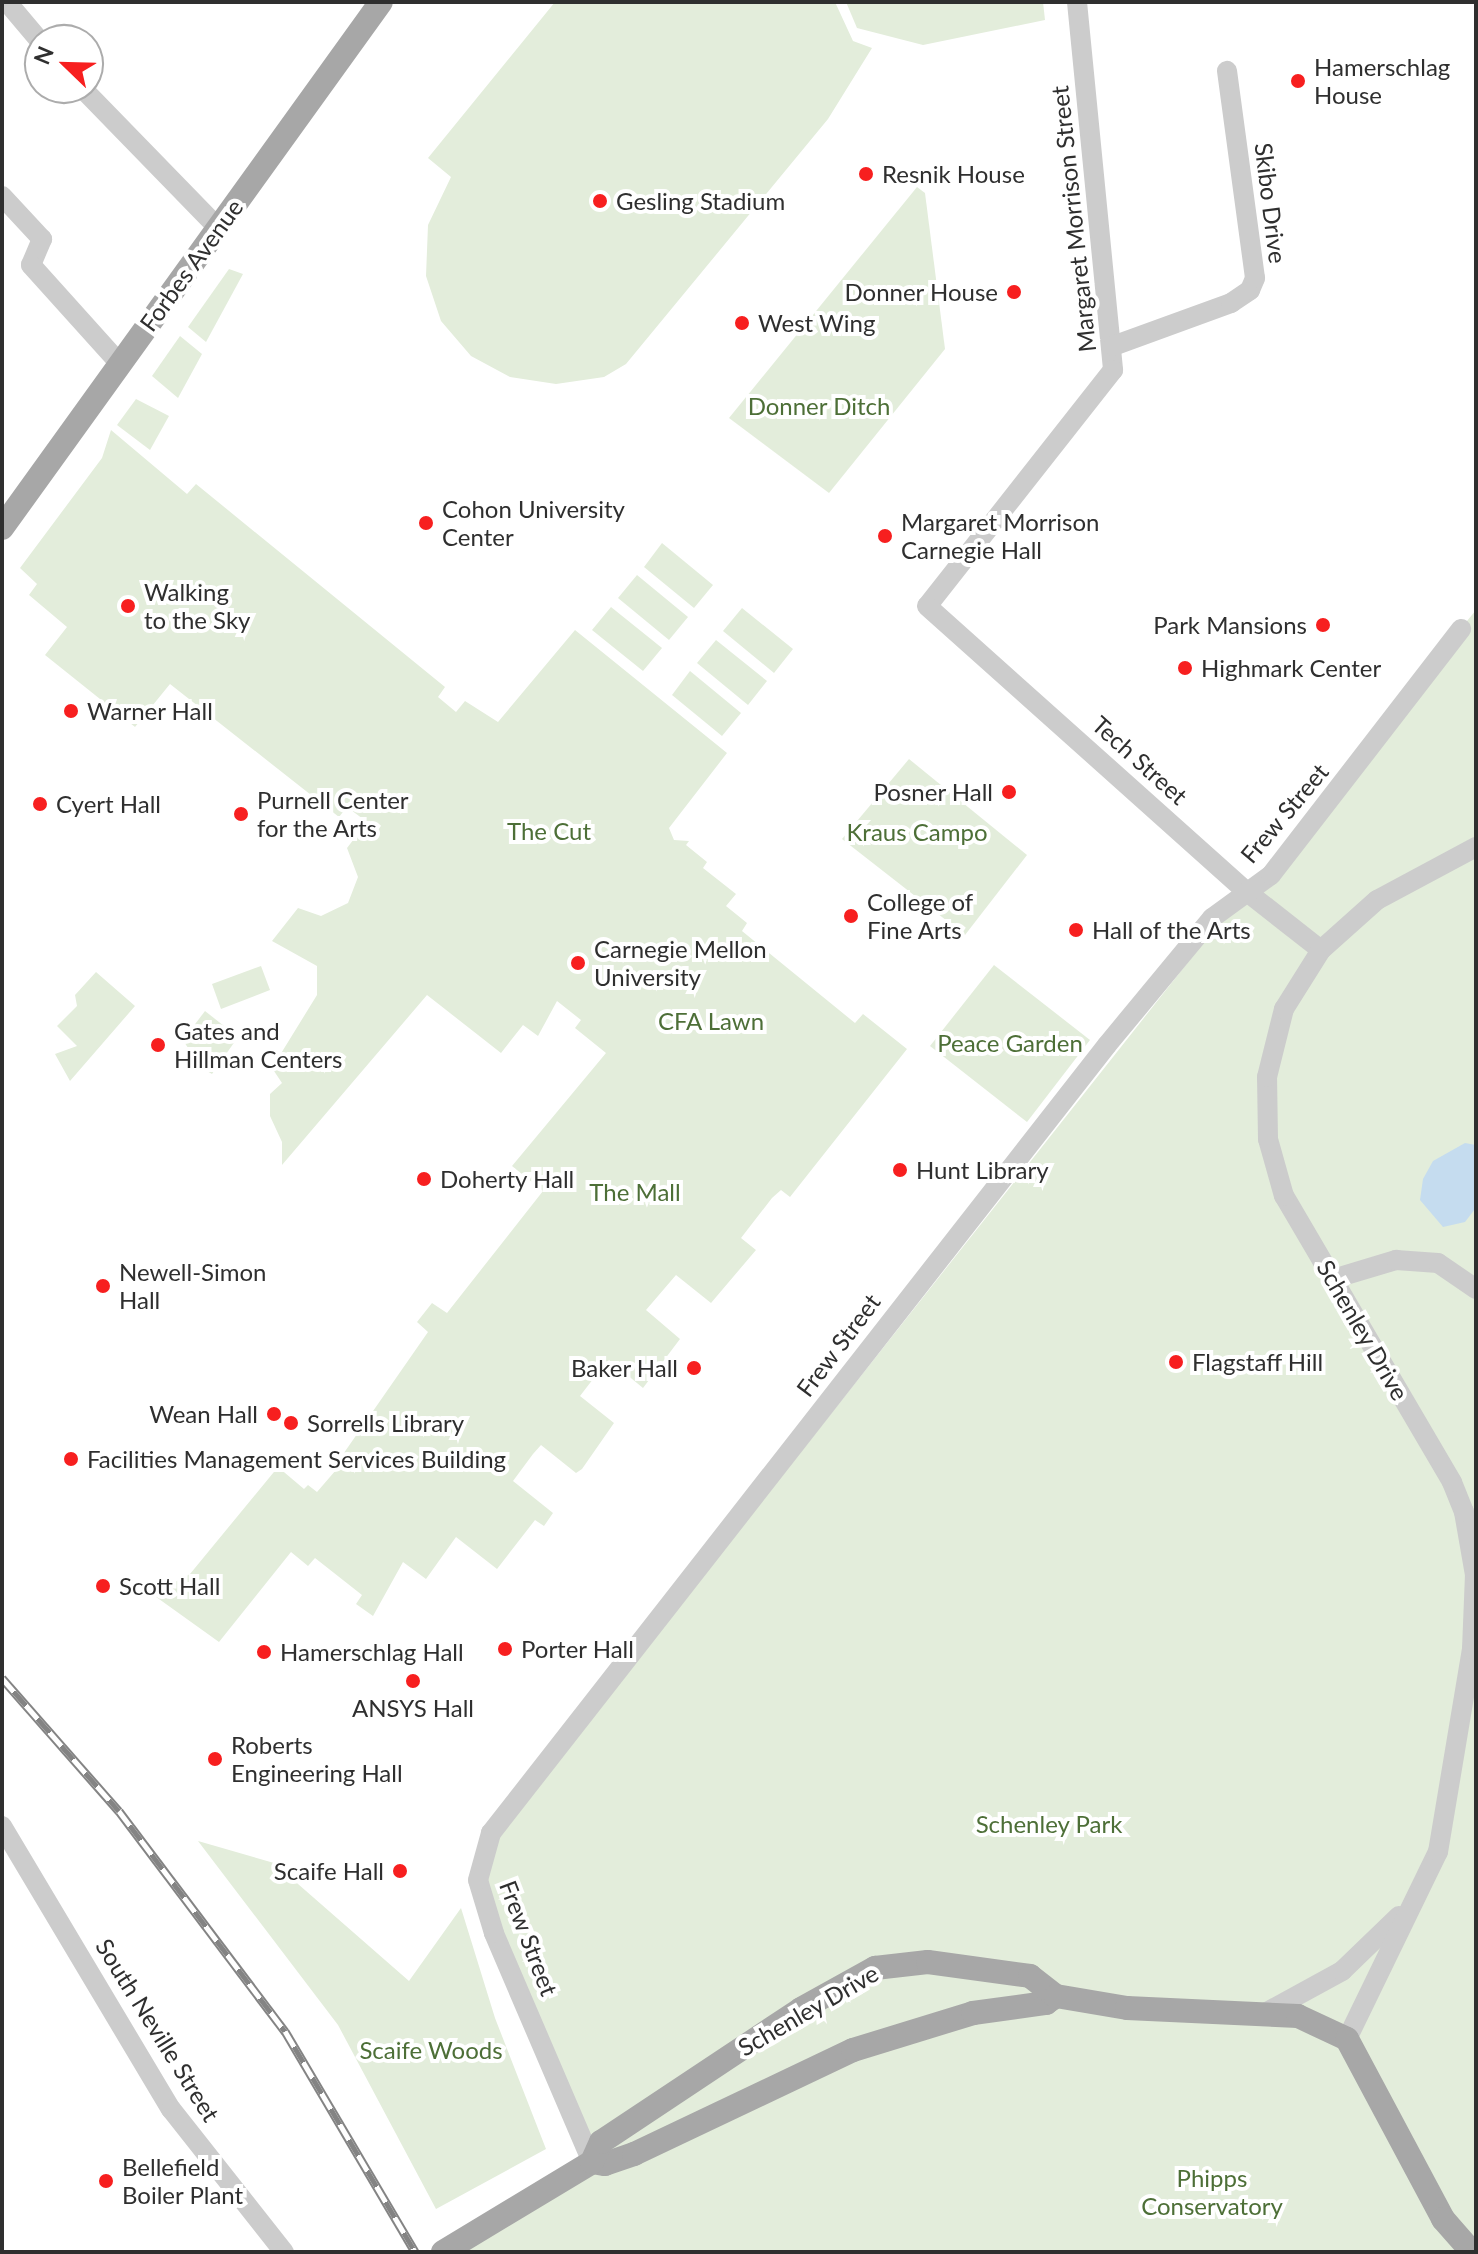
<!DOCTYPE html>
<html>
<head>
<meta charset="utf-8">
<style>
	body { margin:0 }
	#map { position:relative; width:1478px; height:2254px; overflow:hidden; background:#fff; font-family:Lato,sans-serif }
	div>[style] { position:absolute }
	.green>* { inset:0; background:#e3eddb }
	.water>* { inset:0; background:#c5dcef }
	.minor>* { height:20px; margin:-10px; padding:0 10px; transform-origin:10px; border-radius:10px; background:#ccc }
	.major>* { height:24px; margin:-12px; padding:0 12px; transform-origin:12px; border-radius:12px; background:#a7a7a7 }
	.rail>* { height:9px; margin-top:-4.5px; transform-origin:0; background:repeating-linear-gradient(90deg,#fff 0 18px,#848484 0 36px); box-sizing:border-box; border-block:2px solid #848484 }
	.dots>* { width:22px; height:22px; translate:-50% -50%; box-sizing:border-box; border:4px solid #fff; border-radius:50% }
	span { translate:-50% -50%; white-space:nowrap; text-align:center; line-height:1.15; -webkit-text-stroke:8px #fff; paint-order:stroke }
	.poi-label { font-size:24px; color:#2f2f2f }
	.left { translate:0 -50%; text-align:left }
	.right { translate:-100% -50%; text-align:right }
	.street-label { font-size:24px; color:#2f2f2f }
	.park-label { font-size:24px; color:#4d6f37 }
	.frame { position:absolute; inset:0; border:4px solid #2f2f2f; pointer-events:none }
	.north { position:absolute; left:24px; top:24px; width:80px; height:80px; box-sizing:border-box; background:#fff; border:2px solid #acacac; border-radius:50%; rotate:293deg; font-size:22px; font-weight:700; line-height:32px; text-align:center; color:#2f2f2f }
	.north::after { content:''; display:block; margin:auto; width:28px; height:36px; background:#f71f1f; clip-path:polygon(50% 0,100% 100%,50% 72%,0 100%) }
</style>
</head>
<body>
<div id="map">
	<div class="green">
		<div style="clip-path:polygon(555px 2px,835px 2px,853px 41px,872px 48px,828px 119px,626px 364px,604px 377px,556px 384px,510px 377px,471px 356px,441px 321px,426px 276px,428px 225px,451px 177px,428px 158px)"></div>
		<div style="clip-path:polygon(846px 2px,1043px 2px,1045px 20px,923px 45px,857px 28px)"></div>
		<div style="clip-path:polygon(917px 187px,925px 193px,945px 349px,829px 493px,729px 418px)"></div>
		<div style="clip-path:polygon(229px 269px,243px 274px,206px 342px,188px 327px)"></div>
		<div style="clip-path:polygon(180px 336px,202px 354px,178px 398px,152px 376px)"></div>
		<div style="clip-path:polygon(136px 399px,169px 416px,150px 450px,117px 425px)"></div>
		<div style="clip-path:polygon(111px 430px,187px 494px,196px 484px,445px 687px,438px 697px,456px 712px,465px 701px,498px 722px,575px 630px,727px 753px,669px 828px,674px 840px,689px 841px,686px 845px,707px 862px,703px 868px,736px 894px,726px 906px,747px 923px,742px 931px,855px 1023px,863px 1014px,907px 1049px,790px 1197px,781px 1190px,772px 1198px,741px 1238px,756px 1250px,711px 1303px,676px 1275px,646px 1310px,680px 1339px,643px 1388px,609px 1360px,600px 1370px,580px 1396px,614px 1423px,582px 1469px,576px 1473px,541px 1445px,533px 1454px,513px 1481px,553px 1513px,544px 1526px,535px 1520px,497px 1569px,456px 1537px,426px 1579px,403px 1562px,373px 1616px,356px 1604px,362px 1595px,315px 1558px,308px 1566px,291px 1552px,219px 1642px,152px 1594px,190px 1574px,278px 1467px,304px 1489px,308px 1485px,317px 1492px,342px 1463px,339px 1460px,428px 1332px,417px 1322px,432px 1303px,447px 1313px,543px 1191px,512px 1166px,606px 1053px,575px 1028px,581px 1020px,557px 1001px,538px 1036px,523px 1025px,501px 1053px,427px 995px,282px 1165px,282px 1142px,270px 1116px,270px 1094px,282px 1083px,272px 1068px,317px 995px,317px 966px,272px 941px,298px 908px,321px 916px,348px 903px,358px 877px,347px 848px,367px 822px,347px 807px,339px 817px,170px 684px,135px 727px,45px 655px,67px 627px,29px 595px,37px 584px,20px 568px,102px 458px)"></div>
		<div style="clip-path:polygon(662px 543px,713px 585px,694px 608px,644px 567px)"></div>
		<div style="clip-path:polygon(637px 575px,688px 617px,669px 640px,618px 598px)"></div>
		<div style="clip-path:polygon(611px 607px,662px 648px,643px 671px,592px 630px)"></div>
		<div style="clip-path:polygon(742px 608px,793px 649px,774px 673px,723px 631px)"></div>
		<div style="clip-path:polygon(1476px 610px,1476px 2252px,465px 2252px,591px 2162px,494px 1933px,483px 1854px,1215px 928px)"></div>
		<div style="clip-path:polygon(716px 640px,767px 681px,748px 705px,697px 663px)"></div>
		<div style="clip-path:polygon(690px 671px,741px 713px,722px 736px,672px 695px)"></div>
		<div style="clip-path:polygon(909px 759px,1027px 855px,965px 935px,842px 839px)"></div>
		<div style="clip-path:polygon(994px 965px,1090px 1040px,1027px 1122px,930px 1046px)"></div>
		<div style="clip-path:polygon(261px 966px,270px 990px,221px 1009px,212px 984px)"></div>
		<div style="clip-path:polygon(96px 972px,135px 1006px,70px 1081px,55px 1054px,77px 1046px,57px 1026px,77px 1006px,75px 995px)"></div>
		<div style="clip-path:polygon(205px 1011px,238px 1037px,212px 1074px,200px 1067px,183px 1040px)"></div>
		<div style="clip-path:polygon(198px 1841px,274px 1863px,409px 1981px,461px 1908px,495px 2018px,546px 2149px,436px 2209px,338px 2025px)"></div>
	</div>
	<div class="water">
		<div style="clip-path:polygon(1465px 1143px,1476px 1145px,1475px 1209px,1465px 1222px,1443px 1227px,1420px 1200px,1423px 1179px,1433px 1161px)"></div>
	</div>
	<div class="minor">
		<div style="left:7px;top:2px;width:51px;rotate:49.8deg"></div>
		<div style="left:1077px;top:2px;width:370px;rotate:84.4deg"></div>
		<div style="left:1113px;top:370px;width:300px;rotate:128.2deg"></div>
		<div style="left:927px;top:606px;width:429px;rotate:41.8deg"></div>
		<div style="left:1247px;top:892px;width:94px;rotate:38.1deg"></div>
		<div style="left:82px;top:88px;width:195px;rotate:45.8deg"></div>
		<div style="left:2px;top:196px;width:59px;rotate:47.1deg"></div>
		<div style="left:42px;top:239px;width:28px;rotate:113deg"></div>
		<div style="left:31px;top:265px;width:133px;rotate:48deg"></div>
		<div style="left:1113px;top:346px;width:126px;rotate:-20deg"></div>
		<div style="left:1231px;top:303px;width:23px;rotate:-34deg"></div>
		<div style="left:1250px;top:290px;width:13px;rotate:-67deg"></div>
		<div style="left:1255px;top:278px;width:209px;rotate:-97.7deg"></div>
		<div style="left:1336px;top:1278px;width:63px;rotate:-16.7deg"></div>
		<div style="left:1396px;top:1260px;width:42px;rotate:4.1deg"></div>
		<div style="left:1438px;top:1263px;width:46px;rotate:34.4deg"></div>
		<div style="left:2px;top:1826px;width:330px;rotate:59.2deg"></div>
		<div style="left:171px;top:2109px;width:182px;rotate:51.7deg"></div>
		<div style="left:1265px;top:2013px;width:88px;rotate:-28.6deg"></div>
		<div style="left:1342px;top:1971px;width:79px;rotate:-44deg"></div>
		<div style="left:1347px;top:2039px;width:208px;rotate:-64.1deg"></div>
		<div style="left:1438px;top:1852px;width:206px;rotate:-80.5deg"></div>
		<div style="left:1472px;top:1649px;width:74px;rotate:-87.7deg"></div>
		<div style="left:1475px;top:1575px;width:64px;rotate:-99.9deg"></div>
		<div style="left:1464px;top:1512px;width:32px;rotate:-112deg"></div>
		<div style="left:1452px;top:1482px;width:332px;rotate:-120.4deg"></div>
		<div style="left:1284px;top:1196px;width:59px;rotate:-105.7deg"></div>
		<div style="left:1268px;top:1139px;width:62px;rotate:-90.9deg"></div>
		<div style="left:1267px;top:1077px;width:70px;rotate:-76deg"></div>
		<div style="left:1284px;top:1009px;width:70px;rotate:-57.9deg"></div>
		<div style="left:1321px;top:950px;width:75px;rotate:-41.8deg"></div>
		<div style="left:1377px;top:900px;width:112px;rotate:-28.2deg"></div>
		<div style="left:592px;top:2162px;width:249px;rotate:-113.2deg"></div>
		<div style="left:494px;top:1933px;width:55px;rotate:-106.8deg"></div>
		<div style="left:478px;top:1880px;width:49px;rotate:-74.5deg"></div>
		<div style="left:491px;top:1833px;width:1000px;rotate:-51.98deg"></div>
		<div style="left:1107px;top:1045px;width:165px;rotate:-50.4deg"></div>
		<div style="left:1212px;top:918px;width:73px;rotate:-36.1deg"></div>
		<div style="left:1271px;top:875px;width:311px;rotate:-52.3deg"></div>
	</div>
	<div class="major">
		<div style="left:2px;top:528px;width:648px;rotate:-54.23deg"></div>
		<div style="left:592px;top:2162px;width:13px;rotate:9deg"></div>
		<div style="left:605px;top:2164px;width:31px;rotate:-19deg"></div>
		<div style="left:634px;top:2154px;width:242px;rotate:-25.4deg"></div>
		<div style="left:853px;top:2050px;width:126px;rotate:-17.1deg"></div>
		<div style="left:973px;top:2013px;width:74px;rotate:-7.8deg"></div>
		<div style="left:1046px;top:2003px;width:12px;rotate:-35deg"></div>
		<div style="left:443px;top:2252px;width:174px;rotate:-31.1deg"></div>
		<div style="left:592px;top:2162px;width:22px;rotate:-66deg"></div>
		<div style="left:601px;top:2142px;width:240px;rotate:-33.6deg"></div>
		<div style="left:801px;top:2009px;width:85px;rotate:-29deg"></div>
		<div style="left:875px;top:1968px;width:53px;rotate:-6.5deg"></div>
		<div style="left:928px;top:1962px;width:103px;rotate:7.8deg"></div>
		<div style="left:1030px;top:1976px;width:33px;rotate:38deg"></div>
		<div style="left:1056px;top:1996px;width:72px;rotate:9.6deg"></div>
		<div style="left:1127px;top:2008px;width:171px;rotate:2.7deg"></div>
		<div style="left:1298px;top:2016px;width:54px;rotate:25.1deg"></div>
		<div style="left:1347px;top:2039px;width:204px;rotate:61.9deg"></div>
		<div style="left:1443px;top:2219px;width:44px;rotate:48.7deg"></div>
	</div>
	<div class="rail">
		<div style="left:2px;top:1678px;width:177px;rotate:48.7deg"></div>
		<div style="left:119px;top:1811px;width:276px;rotate:53deg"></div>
		<div style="left:285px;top:2031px;width:256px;rotate:59.5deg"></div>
	</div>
	<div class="dots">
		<div style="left:1298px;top:81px;background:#f71f1f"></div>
		<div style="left:866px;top:174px;background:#f71f1f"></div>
		<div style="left:600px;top:201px;background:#f71f1f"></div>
		<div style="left:1014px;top:292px;background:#f71f1f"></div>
		<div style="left:742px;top:323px;background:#f71f1f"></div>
		<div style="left:426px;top:523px;background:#f71f1f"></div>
		<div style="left:885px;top:536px;background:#f71f1f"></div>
		<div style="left:128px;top:606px;background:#f71f1f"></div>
		<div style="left:1323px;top:625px;background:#f71f1f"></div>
		<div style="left:1185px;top:668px;background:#f71f1f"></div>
		<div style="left:71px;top:711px;background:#f71f1f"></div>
		<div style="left:1009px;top:792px;background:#f71f1f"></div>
		<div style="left:40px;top:804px;background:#f71f1f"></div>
		<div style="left:241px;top:814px;background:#f71f1f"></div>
		<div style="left:851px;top:916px;background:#f71f1f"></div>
		<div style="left:1076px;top:930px;background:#f71f1f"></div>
		<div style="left:578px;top:963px;background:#f71f1f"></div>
		<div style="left:158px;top:1045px;background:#f71f1f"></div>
		<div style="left:900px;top:1170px;background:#f71f1f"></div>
		<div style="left:424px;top:1179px;background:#f71f1f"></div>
		<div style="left:103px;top:1286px;background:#f71f1f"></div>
		<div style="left:1176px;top:1362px;background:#f71f1f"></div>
		<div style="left:694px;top:1368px;background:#f71f1f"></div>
		<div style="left:274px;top:1414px;background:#f71f1f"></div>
		<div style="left:291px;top:1423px;background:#f71f1f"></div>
		<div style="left:71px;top:1459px;background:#f71f1f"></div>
		<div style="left:103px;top:1586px;background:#f71f1f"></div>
		<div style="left:505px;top:1649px;background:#f71f1f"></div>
		<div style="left:264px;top:1652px;background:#f71f1f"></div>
		<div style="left:413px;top:1681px;background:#f71f1f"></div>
		<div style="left:215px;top:1759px;background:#f71f1f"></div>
		<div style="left:400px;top:1871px;background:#f71f1f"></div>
		<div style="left:106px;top:2181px;background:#f71f1f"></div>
	</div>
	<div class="poi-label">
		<span class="left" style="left:1314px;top:81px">Hamerschlag<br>House</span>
		<span class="left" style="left:882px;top:174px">Resnik House</span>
		<span class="left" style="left:616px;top:201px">Gesling Stadium</span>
		<span class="right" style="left:998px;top:292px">Donner House</span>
		<span class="left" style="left:758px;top:323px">West Wing</span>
		<span class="left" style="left:442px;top:523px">Cohon University<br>Center</span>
		<span class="left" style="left:901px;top:536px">Margaret Morrison<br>Carnegie Hall</span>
		<span class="left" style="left:144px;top:606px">Walking<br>to the Sky</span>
		<span class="right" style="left:1307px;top:625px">Park Mansions</span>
		<span class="left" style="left:1201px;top:668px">Highmark Center</span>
		<span class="left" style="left:87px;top:711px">Warner Hall</span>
		<span class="right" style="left:993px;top:792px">Posner Hall</span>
		<span class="left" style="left:257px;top:814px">Purnell Center<br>for the Arts</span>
		<span class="left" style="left:56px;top:804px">Cyert Hall</span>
		<span class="left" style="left:867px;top:916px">College of<br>Fine Arts</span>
		<span class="left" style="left:1092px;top:930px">Hall of the Arts</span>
		<span class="left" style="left:594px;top:963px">Carnegie Mellon<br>University</span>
		<span class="left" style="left:174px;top:1045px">Gates and<br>Hillman Centers</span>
		<span class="left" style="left:916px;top:1170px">Hunt Library</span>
		<span class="left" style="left:440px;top:1179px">Doherty Hall</span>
		<span class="left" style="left:119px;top:1286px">Newell-Simon<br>Hall</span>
		<span class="left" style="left:1192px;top:1362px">Flagstaff Hill</span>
		<span class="right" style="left:678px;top:1368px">Baker Hall</span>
		<span class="right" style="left:258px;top:1414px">Wean Hall</span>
		<span class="left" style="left:307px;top:1423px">Sorrells Library</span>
		<span class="left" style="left:87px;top:1459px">Facilities Management Services Building</span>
		<span class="left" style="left:119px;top:1586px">Scott Hall</span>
		<span class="left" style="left:521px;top:1649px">Porter Hall</span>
		<span class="left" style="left:280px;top:1652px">Hamerschlag Hall</span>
		<span style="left:413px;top:1708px">ANSYS Hall</span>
		<span class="left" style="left:231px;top:1759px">Roberts<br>Engineering Hall</span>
		<span class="right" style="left:384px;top:1871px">Scaife Hall</span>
		<span class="left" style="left:122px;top:2181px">Bellefield<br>Boiler Plant</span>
	</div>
	<div class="street-label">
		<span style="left:1271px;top:203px;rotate:83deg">Skibo Drive</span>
		<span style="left:1073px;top:219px;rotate:-96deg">Margaret Morrison Street</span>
		<span style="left:191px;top:265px;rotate:-54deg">Forbes Avenue</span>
		<span style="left:1140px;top:760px;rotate:42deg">Tech Street</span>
		<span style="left:1284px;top:813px;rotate:-50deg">Frew Street</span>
		<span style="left:1363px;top:1330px;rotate:60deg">Schenley Drive</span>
		<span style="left:838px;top:1345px;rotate:-53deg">Frew Street</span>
		<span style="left:529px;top:1938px;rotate:69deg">Frew Street</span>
		<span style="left:808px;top:2010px;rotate:-30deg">Schenley Drive</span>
		<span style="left:158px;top:2030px;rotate:58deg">South Neville Street</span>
	</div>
	<div class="park-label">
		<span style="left:819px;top:406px">Donner Ditch</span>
		<span style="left:549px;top:831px">The Cut</span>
		<span style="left:917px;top:832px">Kraus Campo</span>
		<span style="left:711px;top:1021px">CFA Lawn</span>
		<span style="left:1010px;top:1043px">Peace Garden</span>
		<span style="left:635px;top:1192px">The Mall</span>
		<span style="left:1049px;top:1824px">Schenley Park</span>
		<span style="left:431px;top:2050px">Scaife Woods</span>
		<span style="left:1212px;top:2192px">Phipps<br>Conservatory</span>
	</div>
	<div class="frame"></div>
	<div class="north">N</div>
</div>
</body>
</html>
